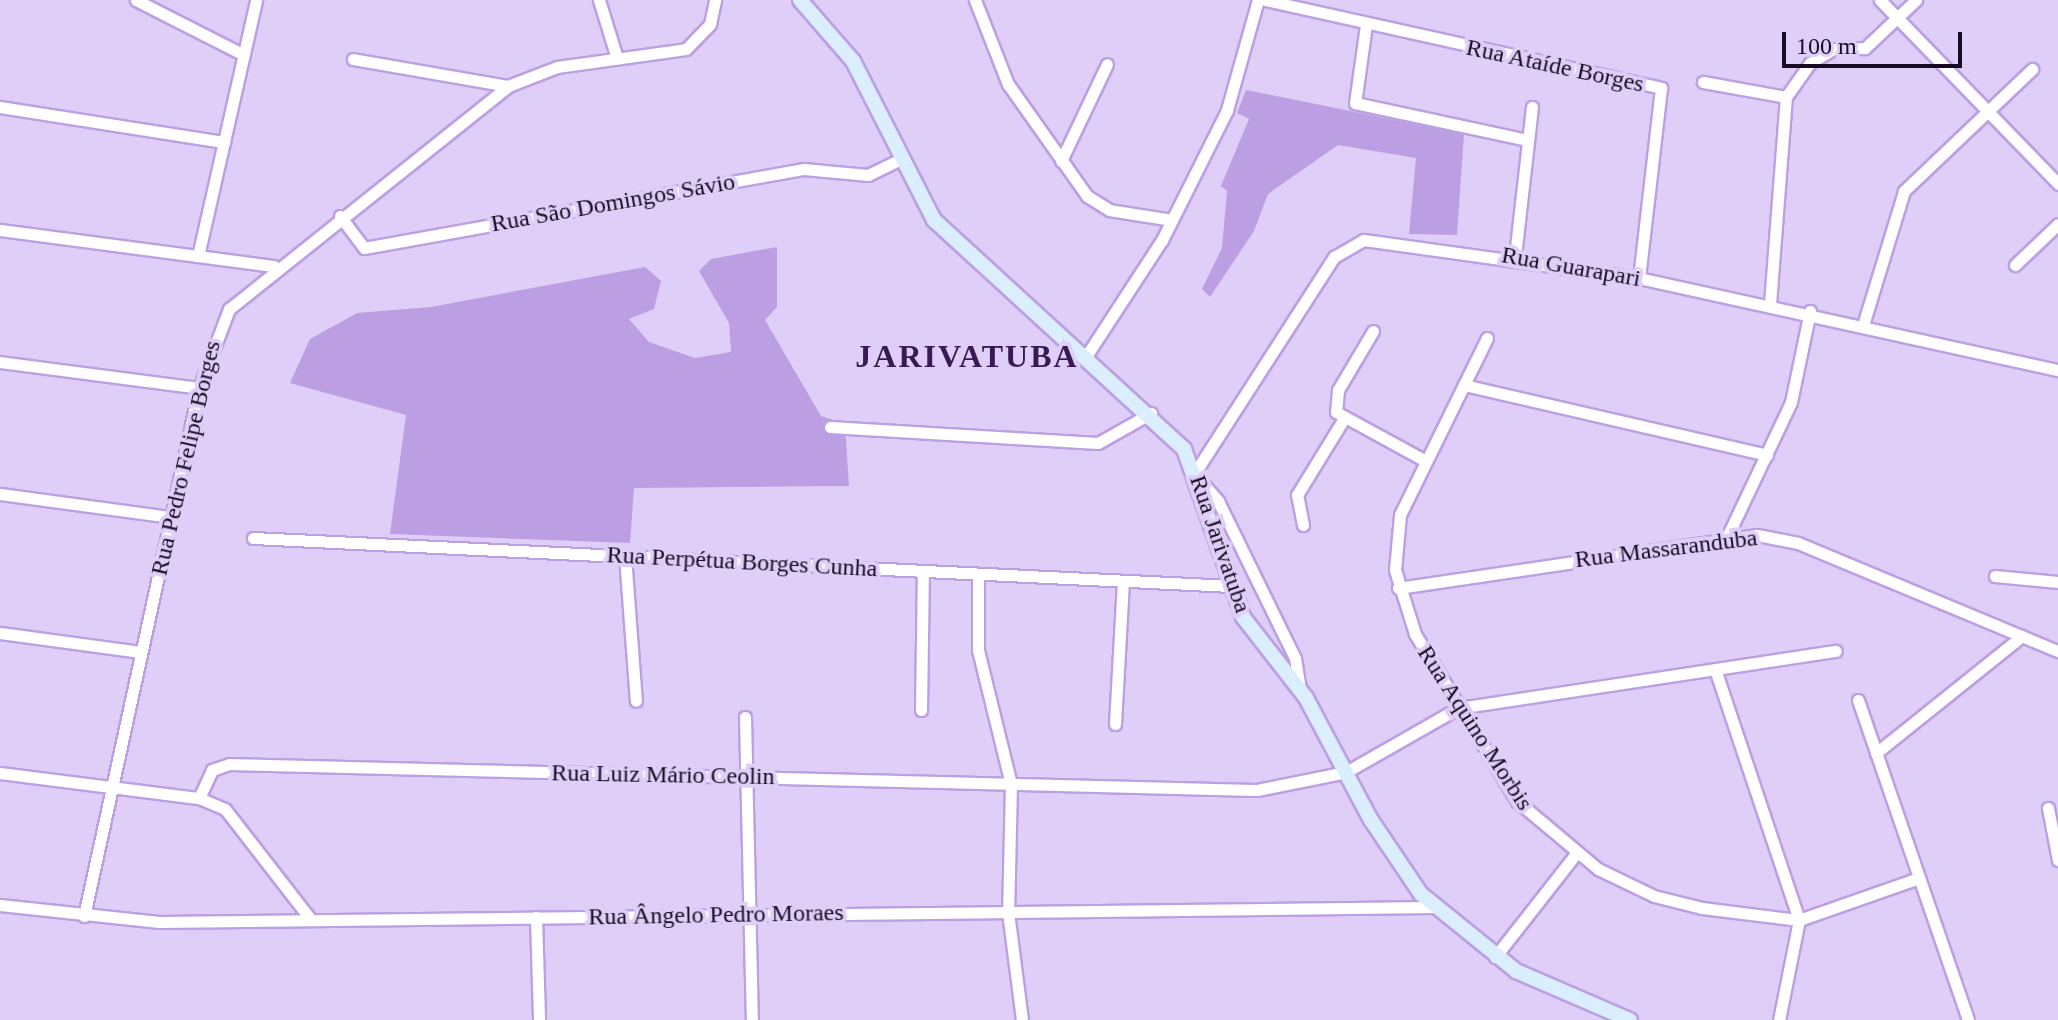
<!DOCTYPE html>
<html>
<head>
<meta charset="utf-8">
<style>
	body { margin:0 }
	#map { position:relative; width:2058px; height:1020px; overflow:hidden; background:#dfcef7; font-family:Georgia,serif }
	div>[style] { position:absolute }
	.green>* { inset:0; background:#bc9fe3 }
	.roads { filter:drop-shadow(2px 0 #bca0e2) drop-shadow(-2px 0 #bca0e2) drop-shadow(0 2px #bca0e2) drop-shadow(0 -2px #bca0e2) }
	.minor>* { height:11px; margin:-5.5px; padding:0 5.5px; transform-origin:5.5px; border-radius:5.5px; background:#fff }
	.secondary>* { height:14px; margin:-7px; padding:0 7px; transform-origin:7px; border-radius:7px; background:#dbeefe }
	span { translate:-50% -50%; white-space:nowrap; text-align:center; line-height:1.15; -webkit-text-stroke:8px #dfcef7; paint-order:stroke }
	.street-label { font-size:24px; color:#160b22 }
	.district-label { font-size:32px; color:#371b52; font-weight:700; letter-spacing:2px }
	.scale { position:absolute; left:1782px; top:32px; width:180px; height:36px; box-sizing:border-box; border:4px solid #160b22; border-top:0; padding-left:10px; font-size:24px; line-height:28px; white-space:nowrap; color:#160b22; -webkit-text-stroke:6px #dfcef7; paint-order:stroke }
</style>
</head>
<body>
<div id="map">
	<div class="green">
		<div style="clip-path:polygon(1246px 90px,1464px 134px,1457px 235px,1409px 234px,1416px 158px,1338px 145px,1268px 194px,1254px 231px,1210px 297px,1202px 289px,1222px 248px,1227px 191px,1221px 186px,1249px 119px,1237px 113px)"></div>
		<div style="clip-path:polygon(777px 247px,777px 307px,765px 320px,821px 416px,845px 424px,849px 486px,634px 488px,630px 543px,390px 534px,406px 415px,290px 383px,310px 339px,357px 313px,431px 307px,645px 267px,661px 281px,654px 309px,629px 319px,649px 342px,695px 358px,731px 352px,729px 323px,699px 271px,711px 259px)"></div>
	</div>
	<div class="roads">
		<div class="minor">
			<div style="left:136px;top:0;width:121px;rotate:27deg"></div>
			<div style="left:599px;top:0;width:61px;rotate:72.8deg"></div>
			<div style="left:975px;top:0;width:90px;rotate:68.6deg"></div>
			<div style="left:1008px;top:84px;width:137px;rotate:54.8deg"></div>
			<div style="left:1087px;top:196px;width:26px;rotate:32deg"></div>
			<div style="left:1109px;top:210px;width:64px;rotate:9deg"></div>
			<div style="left:1265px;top:0;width:406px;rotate:12.5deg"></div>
			<div style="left:1661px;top:88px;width:191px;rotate:96.6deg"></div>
			<div style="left:1880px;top:0;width:256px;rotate:45.9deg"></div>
			<div style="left:1366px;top:25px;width:79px;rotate:98deg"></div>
			<div style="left:1355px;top:103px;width:177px;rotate:12.1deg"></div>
			<div style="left:353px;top:59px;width:157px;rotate:9.9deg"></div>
			<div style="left:1703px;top:82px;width:84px;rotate:10.2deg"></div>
			<div style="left:0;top:107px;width:227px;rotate:8.9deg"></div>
			<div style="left:1061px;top:161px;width:107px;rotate:-64.6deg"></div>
			<div style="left:340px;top:216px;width:40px;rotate:53deg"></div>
			<div style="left:364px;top:248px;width:447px;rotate:-10.2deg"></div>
			<div style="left:804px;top:169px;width:64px;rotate:5.4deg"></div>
			<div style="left:868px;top:175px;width:34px;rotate:-26deg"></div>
			<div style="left:0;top:230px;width:276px;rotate:7.5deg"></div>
			<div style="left:198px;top:256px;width:262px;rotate:-77.2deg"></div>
			<div style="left:1515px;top:256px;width:150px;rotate:-83.5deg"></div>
			<div style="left:2015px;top:265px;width:59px;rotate:-43.6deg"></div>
			<div style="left:1770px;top:304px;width:208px;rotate:-85.6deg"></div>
			<div style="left:1786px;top:97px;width:42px;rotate:-54.8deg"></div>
			<div style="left:1810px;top:63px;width:27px;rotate:-31deg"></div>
			<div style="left:1833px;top:49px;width:32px;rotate:-2deg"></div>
			<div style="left:1865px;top:48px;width:70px;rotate:-43.3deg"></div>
			<div style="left:1864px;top:322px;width:137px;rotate:-73deg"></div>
			<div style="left:1904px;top:191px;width:177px;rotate:-43.6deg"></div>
			<div style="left:1373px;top:331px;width:69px;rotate:120.7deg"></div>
			<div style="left:1338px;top:390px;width:22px;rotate:95deg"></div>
			<div style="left:1336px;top:412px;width:102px;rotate:28.6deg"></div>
			<div style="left:1487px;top:338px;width:197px;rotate:116.2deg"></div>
			<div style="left:1400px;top:515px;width:55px;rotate:95.2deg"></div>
			<div style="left:1395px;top:570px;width:67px;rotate:72.6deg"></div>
			<div style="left:1415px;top:634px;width:196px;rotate:58.6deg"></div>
			<div style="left:1517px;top:801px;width:106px;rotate:40deg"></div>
			<div style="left:1598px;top:869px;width:62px;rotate:25.7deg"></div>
			<div style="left:1654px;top:896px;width:49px;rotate:14deg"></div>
			<div style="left:1702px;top:908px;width:98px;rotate:7.1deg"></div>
			<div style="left:1799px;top:920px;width:127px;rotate:-19.3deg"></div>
			<div style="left:1085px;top:358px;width:141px;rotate:-56.9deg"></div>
			<div style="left:1162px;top:240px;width:145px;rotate:-63.4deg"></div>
			<div style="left:1227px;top:110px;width:114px;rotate:-74.3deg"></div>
			<div style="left:0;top:362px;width:201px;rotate:7.4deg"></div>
			<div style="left:1464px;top:385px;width:311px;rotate:13deg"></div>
			<div style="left:830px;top:427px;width:268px;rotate:3.4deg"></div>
			<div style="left:1098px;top:443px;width:61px;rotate:-29.5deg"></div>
			<div style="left:1196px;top:471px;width:255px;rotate:-57.2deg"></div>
			<div style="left:1334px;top:257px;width:34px;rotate:-30deg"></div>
			<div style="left:1364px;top:240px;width:278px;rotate:7.9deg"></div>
			<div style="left:1639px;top:278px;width:429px;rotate:12.4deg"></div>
			<div style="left:1200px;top:480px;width:28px;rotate:49deg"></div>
			<div style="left:1218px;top:501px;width:175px;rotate:63.9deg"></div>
			<div style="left:1295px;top:658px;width:31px;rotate:81deg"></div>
			<div style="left:0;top:494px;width:173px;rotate:7.7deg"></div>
			<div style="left:1303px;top:525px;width:31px;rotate:-101deg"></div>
			<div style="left:1297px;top:495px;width:88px;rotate:-58.5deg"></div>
			<div style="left:1727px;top:537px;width:149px;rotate:-64.6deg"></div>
			<div style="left:1791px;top:402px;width:93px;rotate:-78.2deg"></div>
			<div style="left:253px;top:538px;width:979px;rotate:2.81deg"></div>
			<div style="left:625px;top:556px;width:145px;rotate:85.7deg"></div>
			<div style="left:978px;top:574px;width:76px;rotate:90deg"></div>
			<div style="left:978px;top:650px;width:138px;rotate:76.2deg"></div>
			<div style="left:1011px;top:784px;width:128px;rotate:91.3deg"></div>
			<div style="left:1008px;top:912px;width:109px;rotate:82.6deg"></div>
			<div style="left:1995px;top:576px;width:63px;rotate:5.4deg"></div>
			<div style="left:1398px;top:588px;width:363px;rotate:-8.4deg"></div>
			<div style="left:1757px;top:535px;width:42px;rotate:11deg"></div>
			<div style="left:1798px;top:543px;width:282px;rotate:22.6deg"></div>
			<div style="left:0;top:633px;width:142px;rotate:7.7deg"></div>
			<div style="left:1715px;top:669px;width:265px;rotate:71.5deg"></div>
			<div style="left:1799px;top:920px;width:102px;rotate:101.3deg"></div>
			<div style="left:1858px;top:700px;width:338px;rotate:71deg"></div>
			<div style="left:921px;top:710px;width:139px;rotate:-89.2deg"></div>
			<div style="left:745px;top:717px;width:303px;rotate:88.7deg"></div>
			<div style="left:1115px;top:724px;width:143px;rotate:-86.8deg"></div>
			<div style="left:1876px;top:753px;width:187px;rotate:-38.7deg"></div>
			<div style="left:0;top:773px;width:201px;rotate:7.2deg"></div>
			<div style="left:199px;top:798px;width:31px;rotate:-65deg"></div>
			<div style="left:212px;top:770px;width:18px;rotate:-19deg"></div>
			<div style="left:229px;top:764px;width:1028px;rotate:1.45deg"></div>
			<div style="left:1257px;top:790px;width:91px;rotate:-11.4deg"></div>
			<div style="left:1346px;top:772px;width:129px;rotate:-29.7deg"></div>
			<div style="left:1458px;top:708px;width:382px;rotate:-8.6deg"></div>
			<div style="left:199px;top:798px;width:28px;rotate:23deg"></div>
			<div style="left:225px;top:809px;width:140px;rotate:52.2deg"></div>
			<div style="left:2048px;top:808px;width:53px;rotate:79.1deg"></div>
			<div style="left:0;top:905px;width:160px;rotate:6.1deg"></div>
			<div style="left:159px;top:922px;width:1274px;rotate:-0.67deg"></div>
			<div style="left:84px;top:916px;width:540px;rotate:-77.71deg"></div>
			<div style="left:199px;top:388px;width:85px;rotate:-69.2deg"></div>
			<div style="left:229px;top:309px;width:357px;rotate:-38.6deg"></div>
			<div style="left:508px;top:86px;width:53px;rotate:-21.2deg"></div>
			<div style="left:557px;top:67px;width:130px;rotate:-7.9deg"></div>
			<div style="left:686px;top:49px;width:35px;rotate:-46deg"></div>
			<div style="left:710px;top:24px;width:25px;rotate:-78deg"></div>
			<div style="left:536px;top:917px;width:103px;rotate:88.3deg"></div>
			<div style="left:1495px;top:957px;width:130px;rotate:-51.9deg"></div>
		</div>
		<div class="secondary">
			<div style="left:800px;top:0;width:81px;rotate:49deg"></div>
			<div style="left:853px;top:61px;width:178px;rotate:63deg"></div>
			<div style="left:934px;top:220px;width:339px;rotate:42.5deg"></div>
			<div style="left:1184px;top:449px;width:178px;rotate:70.6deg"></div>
			<div style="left:1243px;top:617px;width:103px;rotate:52.1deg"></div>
			<div style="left:1306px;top:698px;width:138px;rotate:62deg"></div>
			<div style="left:1371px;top:820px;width:89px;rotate:56deg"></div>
			<div style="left:1421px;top:894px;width:122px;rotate:39deg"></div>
			<div style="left:1516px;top:971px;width:124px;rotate:23.3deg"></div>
		</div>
	</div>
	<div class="street-label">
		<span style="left:1555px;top:66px;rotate:12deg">Rua Ataíde Borges</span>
		<span style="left:613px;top:203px;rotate:-10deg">Rua São Domingos Sávio</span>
		<span style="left:1571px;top:267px;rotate:10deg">Rua Guarapari</span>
		<span style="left:186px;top:458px;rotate:-77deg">Rua Pedro Felipe Borges</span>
		<span style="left:1220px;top:544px;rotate:71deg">Rua Jarivatuba</span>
		<span style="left:1666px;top:549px;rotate:-7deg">Rua Massaranduba</span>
		<span style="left:742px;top:562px;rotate:3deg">Rua Perpétua Borges Cunha</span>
		<span style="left:1475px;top:728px;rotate:57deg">Rua Aquino Morbis</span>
		<span style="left:663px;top:775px;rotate:1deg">Rua Luiz Mário Ceolin</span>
		<span style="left:716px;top:915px;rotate:-1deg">Rua Ângelo Pedro Moraes</span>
	</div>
	<div class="district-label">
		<span style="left:967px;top:356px">JARIVATUBA</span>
	</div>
	<div class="scale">100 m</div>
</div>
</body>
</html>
